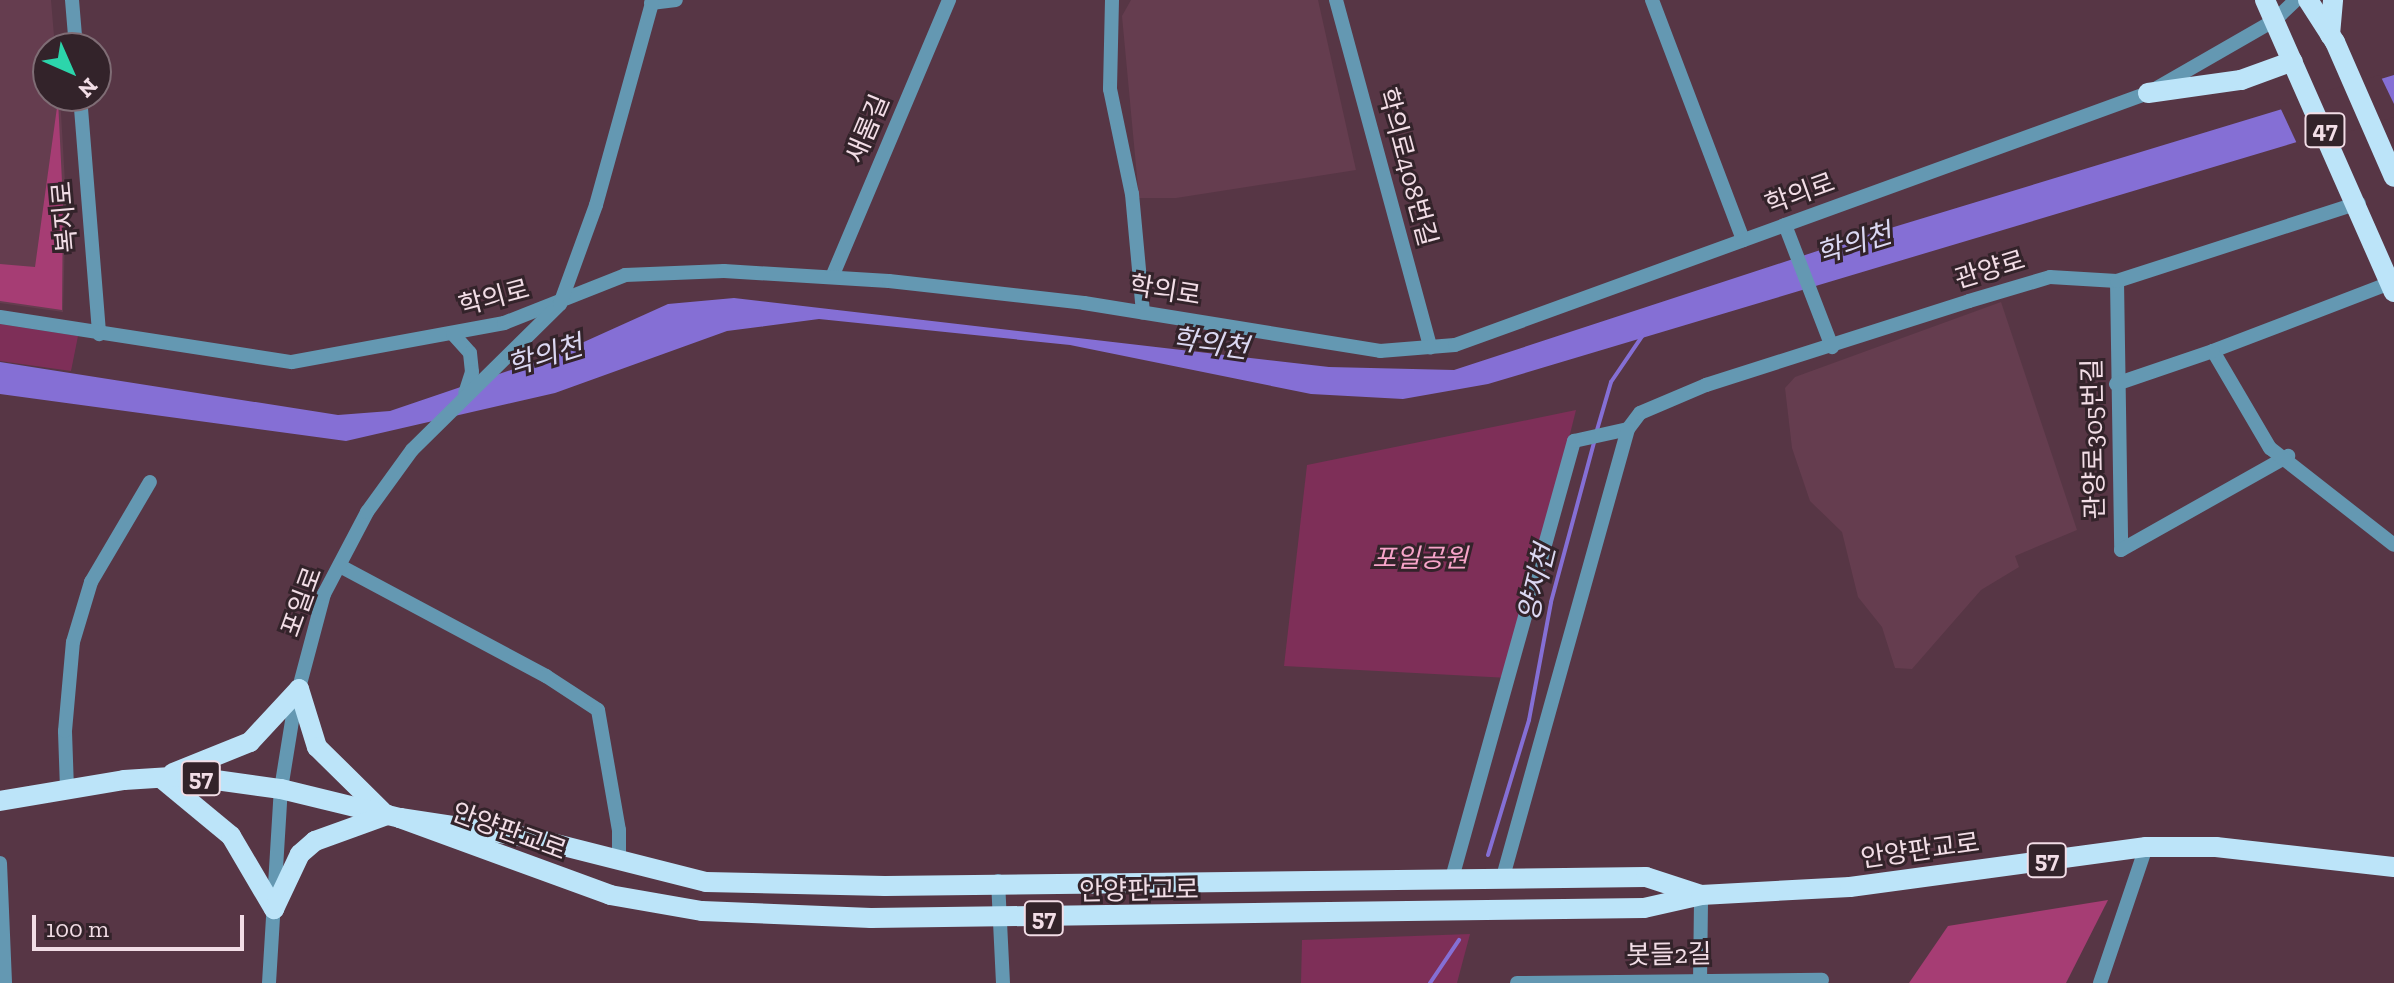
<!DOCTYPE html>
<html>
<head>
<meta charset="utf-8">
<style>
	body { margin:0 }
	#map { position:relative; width:2394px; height:983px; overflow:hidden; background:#573645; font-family:"Zilla Slab","Noto Sans KR",serif }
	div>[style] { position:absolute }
	.built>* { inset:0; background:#653d4f }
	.green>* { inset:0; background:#7e2f58 }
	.forest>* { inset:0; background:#a63d74 }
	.water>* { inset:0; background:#856fd5 }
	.pier>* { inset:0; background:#573645 }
	.stream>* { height:4px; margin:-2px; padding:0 2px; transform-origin:2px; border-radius:2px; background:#856fd5 }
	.minor>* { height:14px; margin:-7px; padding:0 7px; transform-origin:7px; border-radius:7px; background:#6498b2 }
	.major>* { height:20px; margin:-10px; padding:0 10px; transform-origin:10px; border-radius:10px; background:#bce4f9 }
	span { translate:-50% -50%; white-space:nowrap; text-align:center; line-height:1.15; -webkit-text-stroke:6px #33232a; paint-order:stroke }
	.shield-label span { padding:2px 6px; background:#33232a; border:2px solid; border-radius:6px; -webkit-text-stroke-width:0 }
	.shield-label { font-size:24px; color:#f2dde6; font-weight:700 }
	.street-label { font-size:26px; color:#f2dde6 }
	.park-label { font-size:26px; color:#f7a4c9; font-style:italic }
	.water-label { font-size:28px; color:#dbd8f2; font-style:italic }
	.north { position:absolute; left:32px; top:32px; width:80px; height:80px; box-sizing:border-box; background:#33232a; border:2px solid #7f6d75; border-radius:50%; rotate:135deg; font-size:22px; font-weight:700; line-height:32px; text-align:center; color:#f2dde6 }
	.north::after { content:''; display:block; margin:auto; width:28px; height:36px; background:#2cd5ab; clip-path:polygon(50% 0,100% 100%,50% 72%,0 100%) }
	.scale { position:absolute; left:32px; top:915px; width:212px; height:36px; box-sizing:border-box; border:4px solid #f2dde6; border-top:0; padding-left:10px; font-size:24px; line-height:28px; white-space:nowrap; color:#f2dde6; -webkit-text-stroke:6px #33232a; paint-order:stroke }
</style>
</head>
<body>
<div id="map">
	<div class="built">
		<div style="clip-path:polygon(0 0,51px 0,55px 48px,48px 48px,48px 96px,60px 96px,66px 200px,63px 312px,0 303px)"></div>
		<div style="clip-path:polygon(1131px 0,1318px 0,1356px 170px,1176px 198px,1139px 198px,1122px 16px)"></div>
		<div style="clip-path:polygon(2001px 302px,2077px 530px,2015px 556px,2019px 567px,1981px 590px,1912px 669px,1895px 668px,1882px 627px,1858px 597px,1842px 532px,1810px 501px,1792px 448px,1785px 388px,1795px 377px)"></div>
	</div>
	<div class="green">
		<div style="clip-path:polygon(0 324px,78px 336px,71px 371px,0 361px)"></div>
		<div style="clip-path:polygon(1576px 410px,1509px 678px,1284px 666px,1307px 465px)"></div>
		<div style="clip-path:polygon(1470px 934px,1457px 983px,1301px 983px,1302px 940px)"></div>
	</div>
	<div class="forest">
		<div style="clip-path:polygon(58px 100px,63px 202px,62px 310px,0 301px,0 264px,35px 267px)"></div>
		<div style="clip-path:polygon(2108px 900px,2066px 983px,1909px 983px,1948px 926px)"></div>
	</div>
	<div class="water">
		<div style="clip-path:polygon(2394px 75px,2394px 113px,1488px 384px,1403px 399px,1311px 394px,1070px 345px,819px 319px,727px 331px,555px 393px,346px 441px,0 394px,0 362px,338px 415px,390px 411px,555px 355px,668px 304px,734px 298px,1329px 367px,1454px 370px,1851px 240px)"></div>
	</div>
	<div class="pier">
		<div style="clip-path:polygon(2380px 75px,2394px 104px,2394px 117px,2299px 148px,2279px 105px)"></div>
	</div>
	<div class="stream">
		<div style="left:1597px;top:430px;width:50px;rotate:-73.7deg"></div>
		<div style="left:1611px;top:382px;width:57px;rotate:-55.8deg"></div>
		<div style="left:1488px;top:855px;width:141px;rotate:-73.1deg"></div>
		<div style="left:1529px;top:720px;width:120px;rotate:-79.4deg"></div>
		<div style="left:1551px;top:602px;width:169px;rotate:-74.9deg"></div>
		<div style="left:1430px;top:983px;width:52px;rotate:-56deg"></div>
	</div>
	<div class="minor">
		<div style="left:72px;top:0;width:48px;rotate:85.2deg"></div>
		<div style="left:1112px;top:0;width:89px;rotate:91.3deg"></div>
		<div style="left:1110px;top:89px;width:107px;rotate:78.2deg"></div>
		<div style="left:1132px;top:194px;width:119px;rotate:84.7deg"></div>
		<div style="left:1336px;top:0;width:360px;rotate:74.8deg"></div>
		<div style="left:1652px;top:0;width:257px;rotate:69.2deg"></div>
		<div style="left:651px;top:3px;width:25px;rotate:-7deg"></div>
		<div style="left:80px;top:96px;width:239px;rotate:85.4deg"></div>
		<div style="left:1785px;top:225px;width:131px;rotate:68.9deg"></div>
		<div style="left:832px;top:277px;width:301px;rotate:-67.1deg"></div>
		<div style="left:2117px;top:281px;width:269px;rotate:89.1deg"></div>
		<div style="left:2121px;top:550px;width:192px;rotate:-29.4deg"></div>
		<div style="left:2390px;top:283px;width:190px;rotate:159deg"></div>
		<div style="left:2213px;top:351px;width:113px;rotate:59.6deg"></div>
		<div style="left:2270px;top:448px;width:157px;rotate:38deg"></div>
		<div style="left:0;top:317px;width:295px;rotate:8.8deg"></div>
		<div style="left:292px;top:362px;width:216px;rotate:-10.4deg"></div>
		<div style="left:504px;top:323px;width:130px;rotate:-21.6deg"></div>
		<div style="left:625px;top:275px;width:99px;rotate:-2.3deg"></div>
		<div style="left:724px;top:271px;width:165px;rotate:3.5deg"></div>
		<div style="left:889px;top:281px;width:196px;rotate:6.4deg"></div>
		<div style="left:1084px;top:303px;width:300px;rotate:9.2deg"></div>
		<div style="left:1380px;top:351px;width:75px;rotate:-4.6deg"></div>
		<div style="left:1455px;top:345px;width:737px;rotate:-19.98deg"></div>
		<div style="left:2148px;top:93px;width:146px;rotate:-29.9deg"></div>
		<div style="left:2275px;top:20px;width:29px;rotate:-44deg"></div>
		<div style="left:453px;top:334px;width:25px;rotate:48deg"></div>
		<div style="left:470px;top:353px;width:19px;rotate:84deg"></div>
		<div style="left:472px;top:372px;width:22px;rotate:108deg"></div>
		<div style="left:2116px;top:384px;width:102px;rotate:-18.8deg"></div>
		<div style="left:1628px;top:429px;width:20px;rotate:-53deg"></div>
		<div style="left:1640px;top:413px;width:72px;rotate:-23deg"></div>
		<div style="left:1706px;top:385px;width:276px;rotate:-17.7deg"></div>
		<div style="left:1969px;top:301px;width:84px;rotate:-16.5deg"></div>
		<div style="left:2050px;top:277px;width:67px;rotate:3.4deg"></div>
		<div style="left:2117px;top:281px;width:254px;rotate:-17.9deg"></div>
		<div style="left:340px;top:566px;width:234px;rotate:28.1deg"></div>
		<div style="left:546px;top:676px;width:62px;rotate:33.2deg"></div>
		<div style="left:598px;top:710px;width:122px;rotate:80.1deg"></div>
		<div style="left:619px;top:830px;width:32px;rotate:90deg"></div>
		<div style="left:67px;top:789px;width:58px;rotate:-92deg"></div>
		<div style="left:65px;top:731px;width:89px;rotate:-84.9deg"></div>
		<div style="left:73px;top:642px;width:63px;rotate:-73.3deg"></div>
		<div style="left:91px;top:582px;width:116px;rotate:-59.5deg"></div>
		<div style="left:0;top:863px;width:120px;rotate:87.6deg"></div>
		<div style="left:1452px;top:878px;width:454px;rotate:-74.4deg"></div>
		<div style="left:1574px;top:441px;width:55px;rotate:-12.5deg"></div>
		<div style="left:1628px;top:429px;width:465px;rotate:105.6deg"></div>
		<div style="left:998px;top:881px;width:102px;rotate:87.2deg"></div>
		<div style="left:269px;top:983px;width:194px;rotate:-86.5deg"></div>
		<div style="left:281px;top:789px;width:87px;rotate:-80.8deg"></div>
		<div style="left:295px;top:703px;width:113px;rotate:-75.1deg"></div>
		<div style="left:324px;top:594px;width:93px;rotate:-62.3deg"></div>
		<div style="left:367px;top:512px;width:77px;rotate:-54deg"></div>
		<div style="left:412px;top:450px;width:208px;rotate:-44.6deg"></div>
		<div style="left:560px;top:304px;width:105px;rotate:-70deg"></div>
		<div style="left:596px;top:205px;width:213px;rotate:-74.5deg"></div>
		<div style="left:1517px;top:983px;width:305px;rotate:-0.6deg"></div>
		<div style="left:1700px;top:983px;width:88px;rotate:-89.3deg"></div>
		<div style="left:2100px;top:983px;width:144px;rotate:-71.3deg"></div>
	</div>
	<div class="major">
		<div style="left:2265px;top:0;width:319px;rotate:66.2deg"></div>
		<div style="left:2308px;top:0;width:50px;rotate:57.3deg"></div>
		<div style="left:2335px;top:42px;width:147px;rotate:66.4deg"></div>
		<div style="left:2330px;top:35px;width:35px;rotate:-85deg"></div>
		<div style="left:2148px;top:93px;width:94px;rotate:-8deg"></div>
		<div style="left:2241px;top:80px;width:55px;rotate:-20.1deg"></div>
		<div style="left:299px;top:689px;width:61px;rotate:72.8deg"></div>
		<div style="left:317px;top:747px;width:94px;rotate:44.6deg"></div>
		<div style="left:173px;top:773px;width:83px;rotate:-21.9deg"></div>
		<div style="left:250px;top:742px;width:72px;rotate:-47.2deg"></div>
		<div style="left:161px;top:778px;width:91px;rotate:39.6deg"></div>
		<div style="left:231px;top:836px;width:85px;rotate:59.5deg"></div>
		<div style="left:0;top:801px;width:126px;rotate:-9.6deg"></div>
		<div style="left:124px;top:780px;width:63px;rotate:-3.6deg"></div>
		<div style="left:187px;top:776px;width:95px;rotate:7.9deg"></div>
		<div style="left:281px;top:789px;width:122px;rotate:13.7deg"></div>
		<div style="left:400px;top:818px;width:134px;rotate:8.6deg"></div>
		<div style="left:532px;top:838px;width:179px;rotate:14.2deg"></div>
		<div style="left:706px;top:882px;width:179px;rotate:1.3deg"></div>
		<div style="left:885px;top:886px;width:761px;rotate:-0.68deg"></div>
		<div style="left:1646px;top:877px;width:58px;rotate:18.1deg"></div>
		<div style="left:400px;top:818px;width:224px;rotate:20.1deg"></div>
		<div style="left:610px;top:895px;width:93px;rotate:9.9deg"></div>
		<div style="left:702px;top:911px;width:169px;rotate:2.4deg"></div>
		<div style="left:871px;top:918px;width:773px;rotate:-0.74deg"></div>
		<div style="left:1644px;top:908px;width:58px;rotate:-12.8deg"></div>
		<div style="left:1701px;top:895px;width:149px;rotate:-3.1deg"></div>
		<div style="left:1850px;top:887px;width:299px;rotate:-7.7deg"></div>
		<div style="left:2146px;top:847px;width:70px"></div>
		<div style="left:2216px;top:847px;width:179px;rotate:6.4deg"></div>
		<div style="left:274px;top:909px;width:61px;rotate:-64.7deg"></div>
		<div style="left:300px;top:854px;width:20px;rotate:-41deg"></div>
		<div style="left:315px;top:841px;width:77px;rotate:-19.9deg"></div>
	</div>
	<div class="shield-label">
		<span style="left:2325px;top:130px">47</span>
		<span style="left:201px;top:778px">57</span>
		<span style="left:2047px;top:860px">57</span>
		<span style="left:1044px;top:918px">57</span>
	</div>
	<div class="street-label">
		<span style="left:868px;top:129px;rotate:-67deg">새롬길</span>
		<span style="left:1407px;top:167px;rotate:75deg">학의로408번길</span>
		<span style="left:1800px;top:194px;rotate:-20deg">학의로</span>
		<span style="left:65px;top:217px;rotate:-95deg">복지로</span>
		<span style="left:1990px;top:270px;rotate:-17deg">관양로</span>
		<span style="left:1165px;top:291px;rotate:9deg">학의로</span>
		<span style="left:494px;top:298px;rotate:-15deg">학의로</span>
		<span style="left:2094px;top:439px;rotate:-91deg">관양로305번길</span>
		<span style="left:302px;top:602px;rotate:-70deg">포일로</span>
		<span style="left:509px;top:832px;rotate:20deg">안양판교로</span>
		<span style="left:1920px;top:851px;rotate:-8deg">안양판교로</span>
		<span style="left:1139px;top:891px;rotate:-1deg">안양판교로</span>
		<span style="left:1669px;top:955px;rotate:-1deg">봇들2길</span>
	</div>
	<div class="park-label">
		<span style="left:1420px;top:559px">포일공원</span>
	</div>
	<div class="water-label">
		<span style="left:1854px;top:244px;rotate:-17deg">학의천</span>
		<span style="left:1210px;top:344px;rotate:8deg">학의천</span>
		<span style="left:545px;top:356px;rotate:-17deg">학의천</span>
		<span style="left:1537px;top:583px;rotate:-76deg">양지천</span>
	</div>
	<div class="north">N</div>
	<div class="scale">100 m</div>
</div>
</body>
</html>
